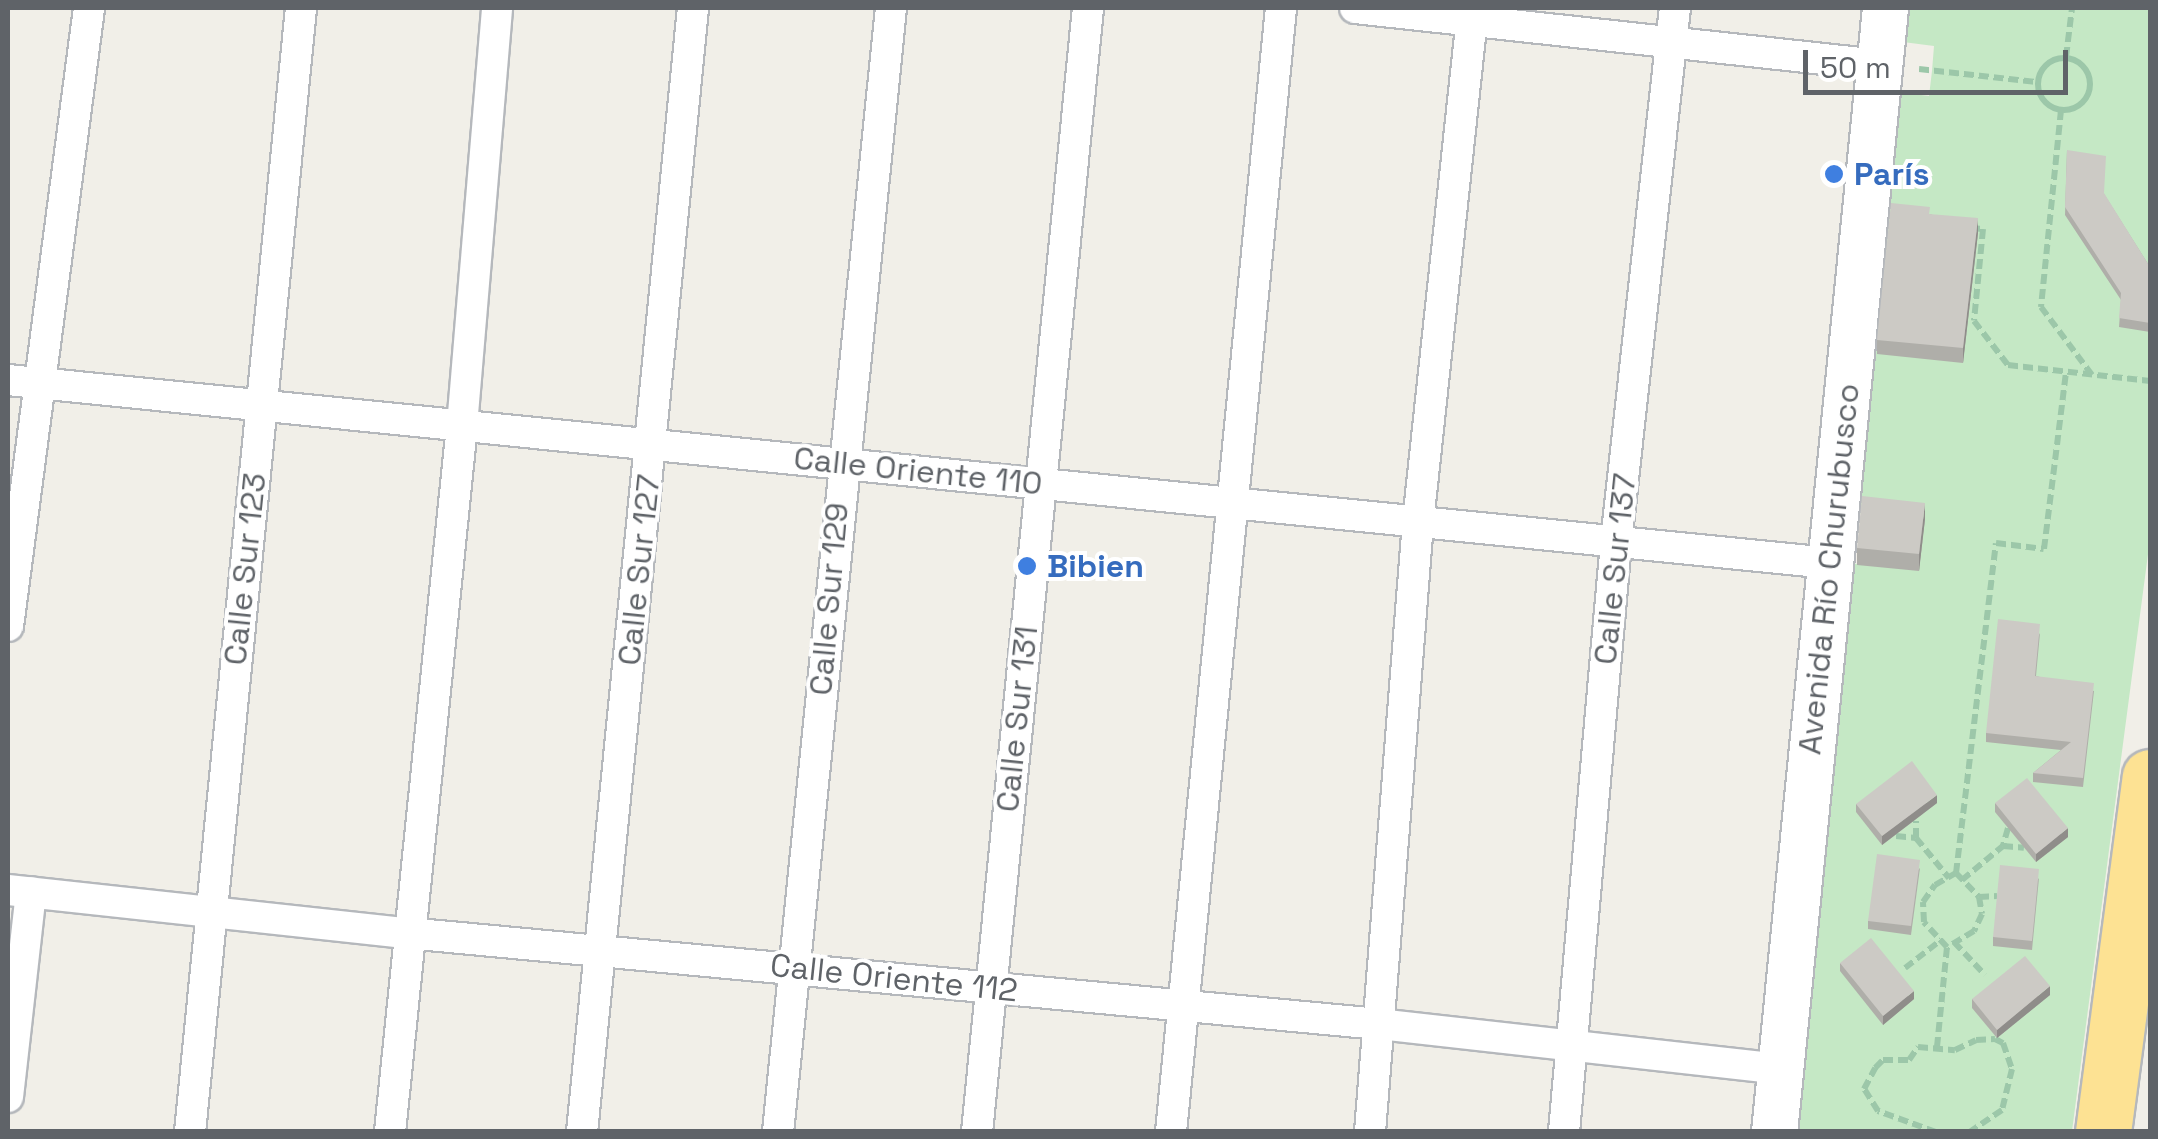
<!DOCTYPE html>
<html>
<head>
<meta charset="utf-8">
<style>
	body { margin:0 }
	#map { position:relative; width:2158px; height:1139px; overflow:hidden; background:#f1efe8; font-family:"Space Grotesk",sans-serif }
	div>[style] { position:absolute }
	.green>* { inset:0; background:#c5e8c5 }
	.path>* { height:6px; margin-top:-3px; transform-origin:0; background:repeating-linear-gradient(90deg,#9cc7a9 0 10px,transparent 0 15px) }
	.path>.ring { margin:-3px; padding:0; box-sizing:content-box; background:none; border:6px solid #9cc7a9; border-radius:50% }
	.roads { filter:drop-shadow(2px 0 #b5b8bc) drop-shadow(-2px 0 #b5b8bc) drop-shadow(0 2px #b5b8bc) drop-shadow(0 -2px #b5b8bc) }
	.minor>* { height:30px; margin:-15px; padding:0 15px; transform-origin:15px; border-radius:15px; background:#fff }
	.secondary>* { height:45px; margin:-22.5px; padding:0 22.5px; transform-origin:22.5px; border-radius:22.5px; background:#fff }
	.motorway>* { height:55px; margin:-27.5px; padding:0 27.5px; transform-origin:27.5px; border-radius:27.5px; background:#fde293 }
	.wall>* { inset:0; background:#afaea9 }
	.shaded-wall>* { inset:0; background:#8f8d8a }
	.building>* { inset:0; background:#cccac5 }
	.dots>* { width:28px; height:28px; translate:-50% -50%; box-sizing:border-box; border:5px solid #fff; border-radius:50% }
	span { translate:-50% -50%; white-space:nowrap; text-align:center; line-height:1.15; -webkit-text-stroke:8px #fff; paint-order:stroke }
	.shop-label { font-size:32px; color:#366cbe; font-weight:700 }
	.left { translate:0 -50%; text-align:left }
	.street-label { font-size:32px; color:#5f6368 }
	.frame { position:absolute; inset:0; border:10px solid #5f6368; pointer-events:none }
	.scale { position:absolute; left:1803px; top:50px; width:265px; height:45px; box-sizing:border-box; border:5px solid #5f6368; border-top:0; padding-left:12px; font-size:30px; line-height:35px; white-space:nowrap; color:#5f6368; -webkit-text-stroke:8px #fff; paint-order:stroke }
</style>
</head>
<body>
<div id="map">
	<div class="green">
		<div style="clip-path:polygon(1907px 8px,2150px 8px,2150px 539px,2072px 1131px,1797px 1132px,1852px 563px,1857px 564px,1862px 514px,1857px 512px,1898px 92px,1929px 96px,1932px 71px,1934px 46px,1903px 42px)"></div>
	</div>
	<div class="path">
		<div style="left:2066px;top:57px;width:49px;rotate:-83deg"></div>
		<div class="ring" style="left:2038px;top:58px;width:46px;height:46px"></div>
		<div style="left:1919px;top:69px;width:119px;rotate:6.3deg"></div>
		<div style="left:2061px;top:110px;width:198px;rotate:95.8deg"></div>
		<div style="left:2041px;top:307px;width:85px;rotate:53.1deg"></div>
		<div style="left:1970px;top:228px;width:13px;rotate:4deg"></div>
		<div style="left:1983px;top:229px;width:92px;rotate:95.6deg"></div>
		<div style="left:1974px;top:321px;width:56px;rotate:52.3deg"></div>
		<div style="left:2008px;top:365px;width:143px;rotate:6.4deg"></div>
		<div style="left:2008px;top:828px;width:19px;rotate:106deg"></div>
		<div style="left:2003px;top:846px;width:21px;rotate:5deg"></div>
		<div style="left:1896px;top:836px;width:20px;rotate:6deg"></div>
		<div style="left:1916px;top:838px;width:17px;rotate:-90deg"></div>
		<div style="left:1916px;top:838px;width:52px;rotate:50.5deg"></div>
		<div style="left:1956px;top:873px;width:332px;rotate:-83.1deg"></div>
		<div style="left:1996px;top:543px;width:48px;rotate:7.1deg"></div>
		<div style="left:2044px;top:549px;width:178px;rotate:-82.9deg"></div>
		<div style="left:1956px;top:873px;width:33px;rotate:46deg"></div>
		<div style="left:1979px;top:897px;width:17px;rotate:80deg"></div>
		<div style="left:1982px;top:914px;width:19px;rotate:115deg"></div>
		<div style="left:1974px;top:931px;width:31px;rotate:149deg"></div>
		<div style="left:1947px;top:947px;width:34px;rotate:-133deg"></div>
		<div style="left:1924px;top:922px;width:20px;rotate:-93deg"></div>
		<div style="left:1923px;top:902px;width:21px;rotate:-55deg"></div>
		<div style="left:1935px;top:885px;width:24px;rotate:-30deg"></div>
		<div style="left:1962px;top:880px;width:53px;rotate:-39.7deg"></div>
		<div style="left:1979px;top:897px;width:18px;rotate:-3deg"></div>
		<div style="left:1954px;top:942px;width:45px;rotate:46.8deg"></div>
		<div style="left:1905px;top:968px;width:46px;rotate:-37.9deg"></div>
		<div style="left:1937px;top:1047px;width:100px;rotate:-84.3deg"></div>
		<div style="left:1936px;top:1132px;width:62px;rotate:-160.1deg"></div>
		<div style="left:1878px;top:1111px;width:26px;rotate:-122deg"></div>
		<div style="left:1864px;top:1089px;width:24px;rotate:-62deg"></div>
		<div style="left:1875px;top:1068px;width:11px;rotate:-45deg"></div>
		<div style="left:1883px;top:1060px;width:26px"></div>
		<div style="left:1909px;top:1060px;width:16px;rotate:-55deg"></div>
		<div style="left:1918px;top:1047px;width:37px;rotate:5deg"></div>
		<div style="left:1955px;top:1050px;width:23px;rotate:-25deg"></div>
		<div style="left:1976px;top:1040px;width:19px;rotate:-3deg"></div>
		<div style="left:1995px;top:1039px;width:9px;rotate:27deg"></div>
		<div style="left:2003px;top:1043px;width:28px;rotate:71deg"></div>
		<div style="left:2012px;top:1069px;width:42px;rotate:103.7deg"></div>
		<div style="left:2002px;top:1110px;width:40px;rotate:146deg"></div>
	</div>
	<div class="roads">
		<div class="minor">
			<div style="left:1355px;top:8px;width:527px;rotate:6.21deg"></div>
			<div style="left:8px;top:380px;width:1830px;rotate:5.74deg"></div>
			<div style="left:8px;top:626px;width:623px;rotate:-82.53deg"></div>
			<div style="left:8px;top:890px;width:401px;rotate:6.2deg"></div>
			<div style="left:407px;top:933px;width:976px;rotate:5.35deg"></div>
			<div style="left:1379px;top:1024px;width:404px;rotate:6.4deg"></div>
			<div style="left:8px;top:1097px;width:206px;rotate:-83.6deg"></div>
			<div style="left:190px;top:1132px;width:1129px;rotate:-84.36deg"></div>
			<div style="left:390px;top:1132px;width:710px;rotate:-84.18deg"></div>
			<div style="left:462px;top:426px;width:419px;rotate:-85.2deg"></div>
			<div style="left:582px;top:1132px;width:1129px;rotate:-84.36deg"></div>
			<div style="left:778px;top:1132px;width:1130px;rotate:-84.26deg"></div>
			<div style="left:977px;top:1132px;width:1129px;rotate:-84.36deg"></div>
			<div style="left:1171px;top:1132px;width:1129px;rotate:-84.41deg"></div>
			<div style="left:1370px;top:1132px;width:612px;rotate:-85.5deg"></div>
			<div style="left:1418px;top:522px;width:517px;rotate:-83.89deg"></div>
			<div style="left:1564px;top:1132px;width:592px;rotate:-84.96deg"></div>
			<div style="left:1616px;top:542px;width:537px;rotate:-83.7deg"></div>
		</div>
		<div class="secondary">
			<div style="left:1774px;top:1132px;width:1129px;rotate:-84.36deg"></div>
		</div>
		<div class="motorway">
			<div style="left:2103px;top:1132px;width:358px;rotate:-82.5deg"></div>
		</div>
	</div>
	<div class="wall">
		<div style="clip-path:polygon(2067px 150px,2104px 194px,2150px 267px,2150px 332px,2119px 327px,2121px 300px,2065px 215px)"></div>
		<div style="clip-path:polygon(1930px 214px,1978px 233px,1963px 363px,1877px 354px,1877px 340px)"></div>
		<div style="clip-path:polygon(1925px 519px,1919px 571px,1857px 565px,1857px 548px)"></div>
		<div style="clip-path:polygon(2040px 633px,2036px 676px,2094px 691px,2083px 787px,2033px 782px,2033px 773px,2061px 750px,1986px 742px,1986px 733px)"></div>
		<div style="clip-path:polygon(1937px 803px,1882px 845px,1856px 812px,1856px 804px)"></div>
		<div style="clip-path:polygon(1995px 803px,2068px 837px,2036px 862px,1995px 812px)"></div>
		<div style="clip-path:polygon(1920px 868px,1911px 935px,1868px 929px,1868px 921px)"></div>
		<div style="clip-path:polygon(2039px 878px,2032px 950px,1993px 946px,1993px 937px)"></div>
		<div style="clip-path:polygon(1840px 963px,1914px 999px,1883px 1025px,1840px 971px)"></div>
		<div style="clip-path:polygon(2050px 995px,1997px 1038px,1972px 1008px,1972px 999px)"></div>
	</div>
	<div class="shaded-wall">
		<div style="clip-path:polygon(1978px 218px,1978px 233px,1963px 363px,1963px 348px)"></div>
		<div style="clip-path:polygon(1925px 503px,1925px 519px,1919px 571px,1919px 554px)"></div>
		<div style="clip-path:polygon(1937px 795px,1937px 803px,1882px 845px,1882px 836px)"></div>
		<div style="clip-path:polygon(2068px 828px,2068px 837px,2036px 862px,2036px 854px)"></div>
		<div style="clip-path:polygon(2050px 986px,2050px 995px,1997px 1038px,1997px 1030px)"></div>
		<div style="clip-path:polygon(1914px 991px,1914px 999px,1883px 1025px,1883px 1016px)"></div>
	</div>
	<div class="building">
		<div style="clip-path:polygon(2067px 150px,2106px 156px,2104px 193px,2150px 267px,2150px 323px,2119px 318px,2121px 293px,2065px 207px)"></div>
		<div style="clip-path:polygon(1891px 203px,1930px 207px,1929px 214px,1978px 218px,1963px 348px,1877px 340px)"></div>
		<div style="clip-path:polygon(1862px 496px,1925px 503px,1919px 554px,1857px 548px)"></div>
		<div style="clip-path:polygon(1998px 619px,2040px 624px,2035px 676px,2094px 683px,2083px 778px,2033px 773px,2071px 742px,1986px 733px)"></div>
		<div style="clip-path:polygon(1912px 761px,1937px 795px,1882px 836px,1856px 804px)"></div>
		<div style="clip-path:polygon(2027px 778px,2068px 828px,2036px 854px,1995px 803px)"></div>
		<div style="clip-path:polygon(1877px 854px,1920px 860px,1911px 926px,1868px 921px)"></div>
		<div style="clip-path:polygon(2000px 865px,2039px 869px,2032px 941px,1993px 937px)"></div>
		<div style="clip-path:polygon(1871px 938px,1914px 991px,1883px 1016px,1840px 963px)"></div>
		<div style="clip-path:polygon(2025px 956px,2050px 986px,1997px 1030px,1972px 999px)"></div>
	</div>
	<div class="dots">
		<div style="left:1834px;top:174px;background:#3f7fe0"></div>
		<div style="left:1027px;top:566px;background:#3f7fe0"></div>
	</div>
	<div class="shop-label">
		<span class="left" style="left:1854px;top:174px">París</span>
		<span class="left" style="left:1047px;top:566px">Bibien</span>
	</div>
	<div class="street-label">
		<span style="left:918px;top:471px;rotate:6deg">Calle Oriente 110</span>
		<span style="left:245px;top:569px;rotate:-84deg">Calle Sur 123</span>
		<span style="left:1615px;top:569px;rotate:-84deg">Calle Sur 137</span>
		<span style="left:1829px;top:569px;rotate:-84deg">Avenida Río Churubusco</span>
		<span style="left:639px;top:570px;rotate:-84deg">Calle Sur 127</span>
		<span style="left:829px;top:599px;rotate:-85deg">Calle Sur 129</span>
		<span style="left:1017px;top:719px;rotate:-84deg">Calle Sur 131</span>
		<span style="left:894px;top:978px;rotate:6deg">Calle Oriente 112</span>
	</div>
	<div class="frame"></div>
	<div class="scale">50 m</div>
</div>
</body>
</html>
